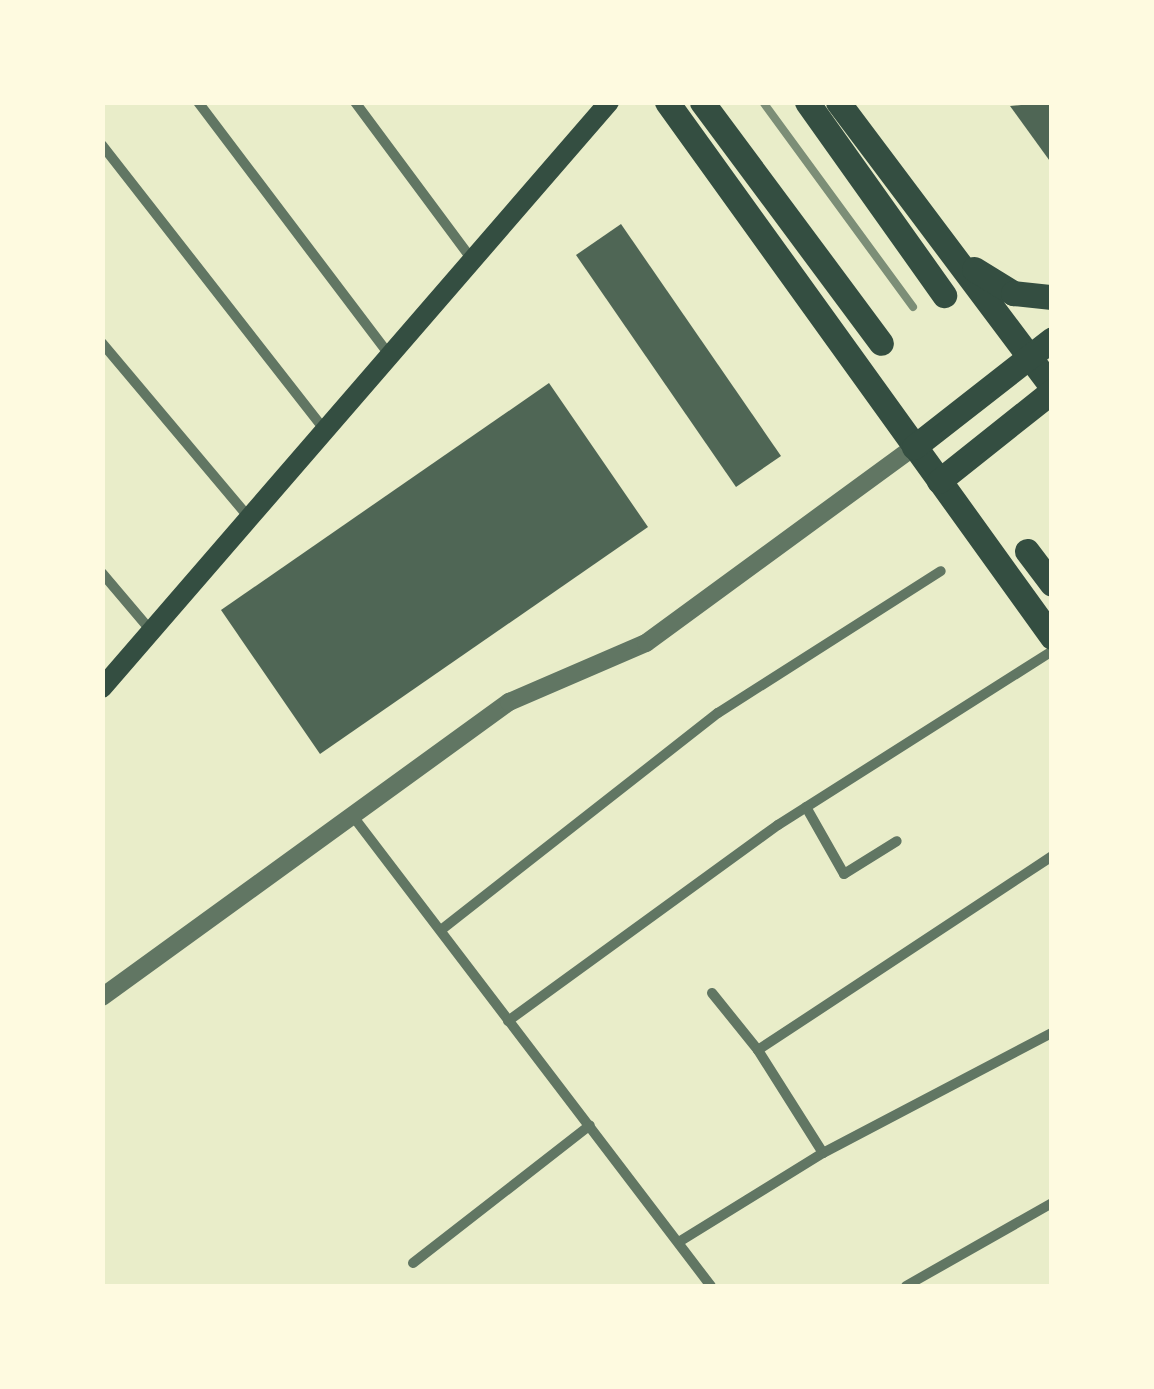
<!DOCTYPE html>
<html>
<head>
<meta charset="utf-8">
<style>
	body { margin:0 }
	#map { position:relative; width:1154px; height:1389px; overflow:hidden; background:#e9edc9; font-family:"Work Sans",sans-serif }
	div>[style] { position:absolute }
	.building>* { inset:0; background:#4f6655 }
	.minor>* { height:10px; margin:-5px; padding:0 5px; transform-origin:5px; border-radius:5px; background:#617663 }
	.tertiary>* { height:18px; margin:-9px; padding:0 9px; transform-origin:9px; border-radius:9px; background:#617663 }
	.secondary>* { height:20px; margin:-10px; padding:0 10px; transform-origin:10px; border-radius:10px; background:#344e41 }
	.trunk>* { height:25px; margin:-12.5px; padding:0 12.5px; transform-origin:12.5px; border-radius:12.5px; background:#344e41 }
	.rail>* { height:8px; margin:-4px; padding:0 4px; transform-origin:4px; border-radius:4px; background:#7c8e77 }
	span { translate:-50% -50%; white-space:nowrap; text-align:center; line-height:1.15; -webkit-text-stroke:10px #fefae0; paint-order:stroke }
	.frame { position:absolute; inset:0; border:105px solid #fefae0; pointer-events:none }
</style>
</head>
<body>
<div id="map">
	<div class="building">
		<div style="clip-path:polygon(1052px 102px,1052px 164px,1010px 106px)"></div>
		<div style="clip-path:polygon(621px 224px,781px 456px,736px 487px,576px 255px)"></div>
		<div style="clip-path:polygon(549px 383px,648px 527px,320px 754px,221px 610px)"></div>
	</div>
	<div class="minor">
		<div style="left:198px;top:102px;width:317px;rotate:52.9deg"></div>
		<div style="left:355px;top:102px;width:198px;rotate:53.4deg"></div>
		<div style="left:102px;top:145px;width:362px;rotate:52deg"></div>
		<div style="left:102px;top:343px;width:231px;rotate:49.9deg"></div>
		<div style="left:102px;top:573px;width:77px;rotate:49.7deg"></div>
		<div style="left:806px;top:807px;width:77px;rotate:60.4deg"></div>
		<div style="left:844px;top:874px;width:62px;rotate:-31.9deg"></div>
		<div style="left:352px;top:815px;width:592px;rotate:52.69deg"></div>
		<div style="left:441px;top:930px;width:352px;rotate:-38.1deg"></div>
		<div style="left:718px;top:713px;width:264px;rotate:-32.5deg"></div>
		<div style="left:712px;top:993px;width:73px;rotate:51.1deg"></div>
		<div style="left:508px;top:1021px;width:334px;rotate:-36deg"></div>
		<div style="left:778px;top:825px;width:325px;rotate:-32.4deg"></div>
		<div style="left:823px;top:1153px;width:122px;rotate:-122.3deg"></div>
		<div style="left:758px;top:1050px;width:352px;rotate:-33.4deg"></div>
		<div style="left:682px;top:1240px;width:166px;rotate:-31.7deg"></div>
		<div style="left:823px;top:1153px;width:259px;rotate:-27.7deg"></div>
		<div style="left:413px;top:1263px;width:224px;rotate:-37.9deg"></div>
		<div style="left:906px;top:1286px;width:168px;rotate:-29.6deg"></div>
	</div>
	<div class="tertiary">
		<div style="left:102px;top:997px;width:503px;rotate:-35.94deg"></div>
		<div style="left:509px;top:702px;width:149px;rotate:-23.3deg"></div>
		<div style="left:646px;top:643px;width:332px;rotate:-36.2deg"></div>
	</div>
	<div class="secondary">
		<div style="left:102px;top:688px;width:775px;rotate:-49.13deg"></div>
	</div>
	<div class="trunk">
		<div style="left:667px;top:102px;width:659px;rotate:54.26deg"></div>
		<div style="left:702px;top:102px;width:300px;rotate:53.4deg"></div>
		<div style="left:807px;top:102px;width:237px;rotate:54.6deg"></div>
		<div style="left:838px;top:102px;width:356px;rotate:53.1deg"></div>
		<div style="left:974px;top:269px;width:46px;rotate:31.6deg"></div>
		<div style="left:1013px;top:293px;width:39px;rotate:6deg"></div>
		<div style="left:914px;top:447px;width:175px;rotate:-38deg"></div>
		<div style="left:939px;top:481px;width:144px;rotate:-38.5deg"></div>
		<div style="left:1027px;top:551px;width:41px;rotate:52.9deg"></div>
	</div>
	<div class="rail">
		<div style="left:763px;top:102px;width:254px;rotate:53.8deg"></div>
	</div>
	<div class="frame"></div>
</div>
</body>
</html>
